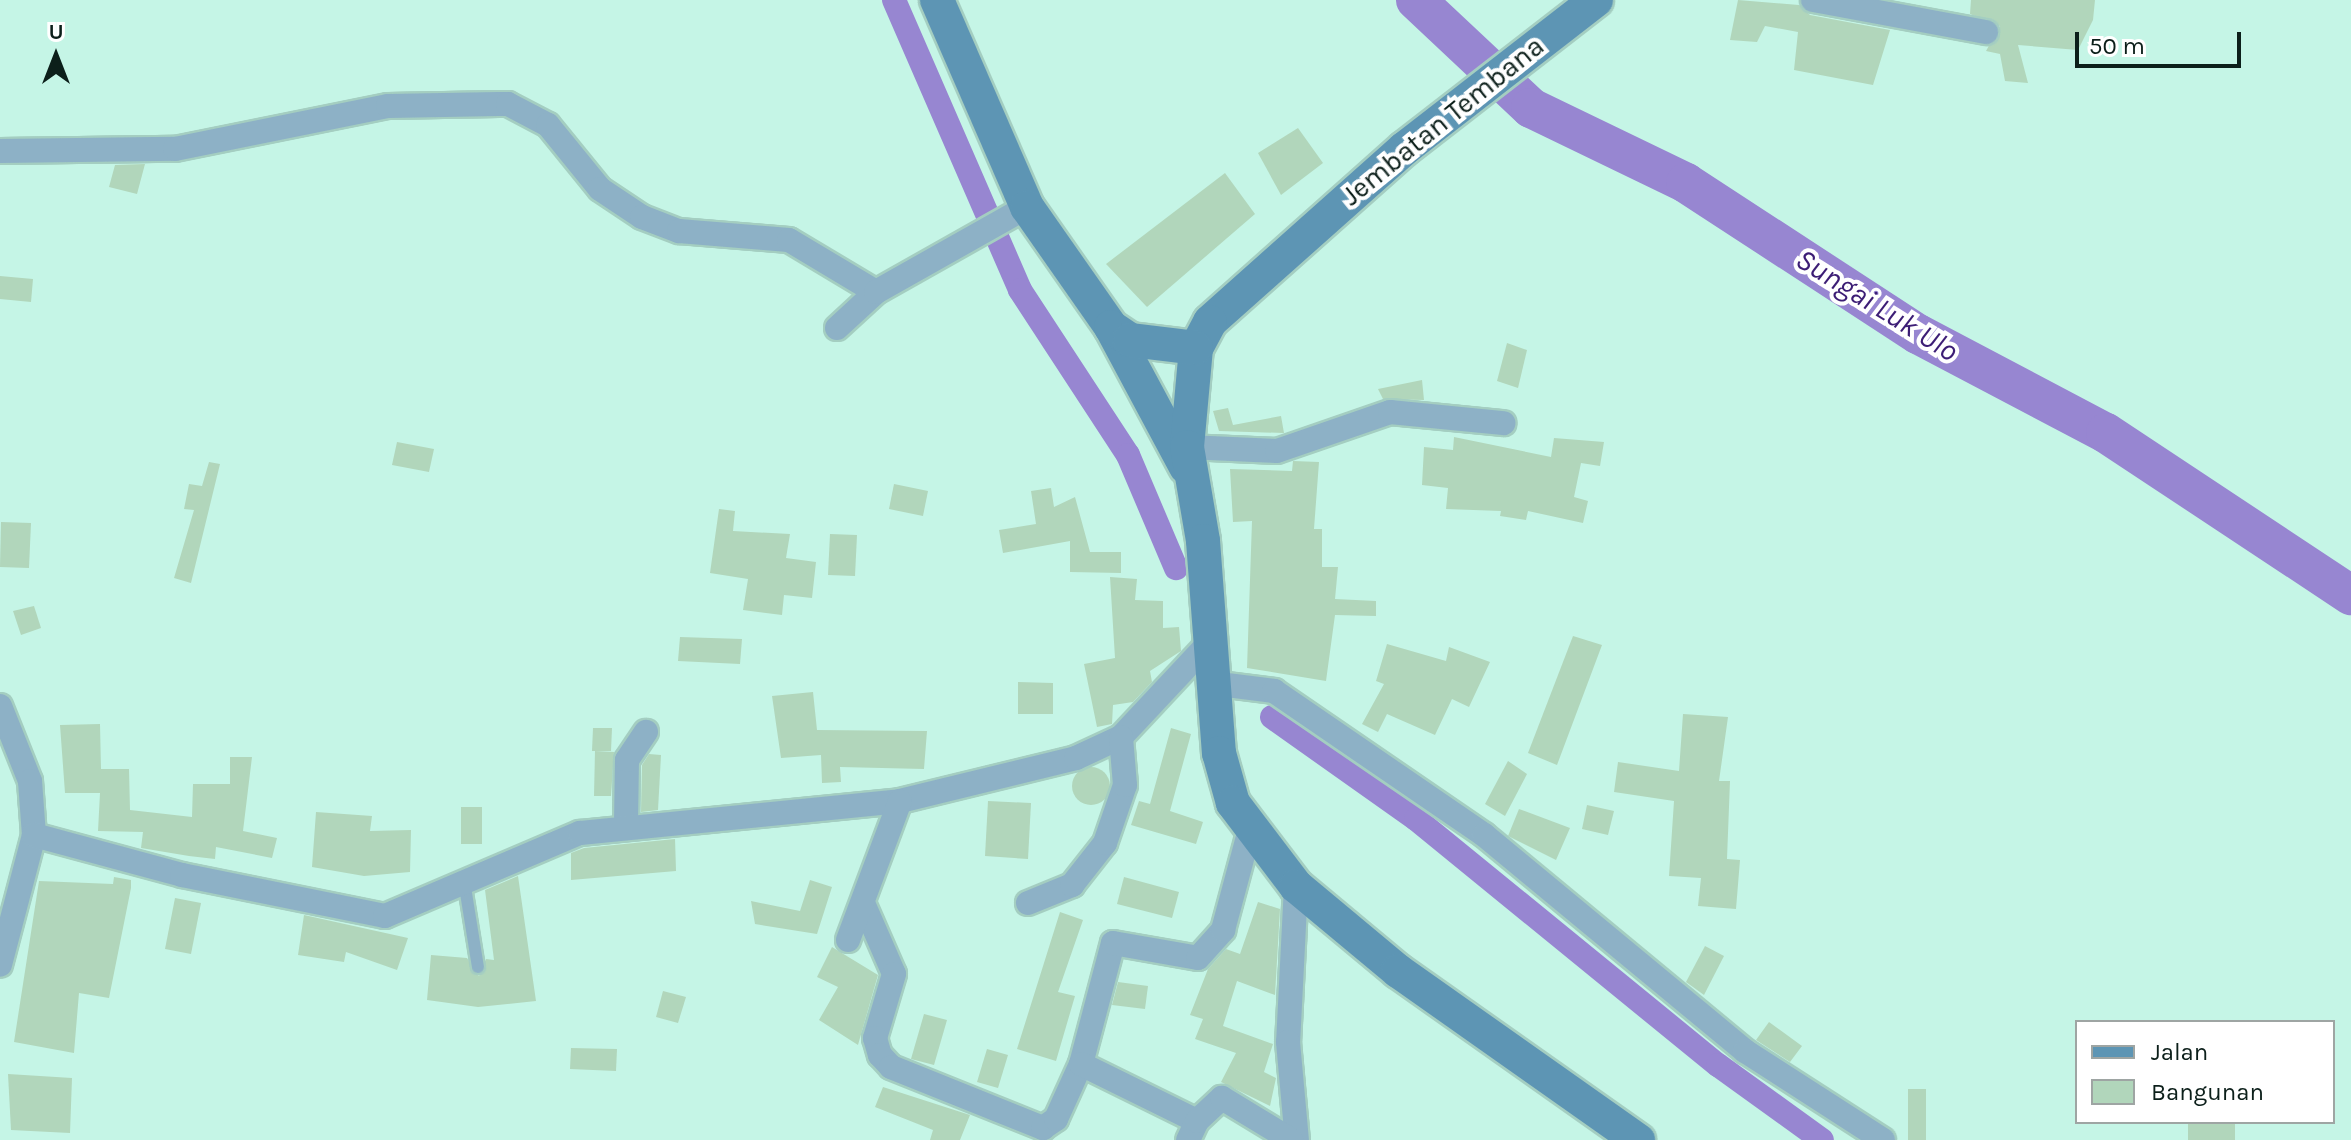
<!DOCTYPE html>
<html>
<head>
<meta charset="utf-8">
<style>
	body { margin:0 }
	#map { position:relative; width:2351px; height:1140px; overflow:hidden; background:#c5f5e6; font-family:Karla,sans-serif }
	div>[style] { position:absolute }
	.canal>* { height:24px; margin:-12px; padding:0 12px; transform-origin:12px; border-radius:12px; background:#9786d1 }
	.river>* { height:40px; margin:-20px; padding:0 20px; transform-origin:20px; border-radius:20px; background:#9786d1 }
	.building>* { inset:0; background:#b1d6bb }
	.round { border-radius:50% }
	.roads { filter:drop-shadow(2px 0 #a4cec1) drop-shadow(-2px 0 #a4cec1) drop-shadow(0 2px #a4cec1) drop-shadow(0 -2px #a4cec1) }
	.lane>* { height:12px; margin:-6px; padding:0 6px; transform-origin:6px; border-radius:6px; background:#8db1c6 }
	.street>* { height:24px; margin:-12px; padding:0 12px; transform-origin:12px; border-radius:12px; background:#8db1c6 }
	.secondary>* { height:34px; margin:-17px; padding:0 17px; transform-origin:17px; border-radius:17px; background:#5d95b4 }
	span { translate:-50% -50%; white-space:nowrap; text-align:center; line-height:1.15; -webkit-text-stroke:8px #fff; paint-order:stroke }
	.street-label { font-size:28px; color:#0c1f1a }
	.water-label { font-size:30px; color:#3c1d75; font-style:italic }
	.legend { position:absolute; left:2075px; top:1020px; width:260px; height:104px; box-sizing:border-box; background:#fff; border:2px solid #9ea5a3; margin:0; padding:10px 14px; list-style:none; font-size:24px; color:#0c1f1a }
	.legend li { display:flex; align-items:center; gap:16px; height:40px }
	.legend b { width:40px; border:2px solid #9ea5a3 }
	.north { position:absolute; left:16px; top:16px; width:80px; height:80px; -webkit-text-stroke:6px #fff; paint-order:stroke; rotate:0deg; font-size:22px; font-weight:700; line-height:32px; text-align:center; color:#0c1f1a }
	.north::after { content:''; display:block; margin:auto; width:28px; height:36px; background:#0c1f1a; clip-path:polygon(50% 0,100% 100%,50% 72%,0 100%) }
	.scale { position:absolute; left:2075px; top:32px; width:166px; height:36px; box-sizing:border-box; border:4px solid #0c1f1a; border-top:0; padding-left:10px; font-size:24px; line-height:28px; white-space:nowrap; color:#0c1f1a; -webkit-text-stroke:6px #fff; paint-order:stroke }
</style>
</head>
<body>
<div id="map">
	<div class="canal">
		<div style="left:894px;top:0;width:316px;rotate:66.5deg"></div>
		<div style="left:1020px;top:290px;width:197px;rotate:56.8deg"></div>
		<div style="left:1128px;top:455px;width:123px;rotate:67deg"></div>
		<div style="left:1272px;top:717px;width:176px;rotate:35.3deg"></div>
		<div style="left:1416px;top:819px;width:390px;rotate:39.2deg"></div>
		<div style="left:1718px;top:1065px;width:128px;rotate:35.8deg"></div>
	</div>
	<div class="river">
		<div style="left:1416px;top:0;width:158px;rotate:43.2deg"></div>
		<div style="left:1531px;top:108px;width:172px;rotate:25.8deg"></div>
		<div style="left:1686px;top:183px;width:277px;rotate:33.1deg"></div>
		<div style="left:1918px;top:334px;width:212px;rotate:27.8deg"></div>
		<div style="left:2106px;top:433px;width:294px;rotate:33.5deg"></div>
	</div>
	<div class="building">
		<div style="clip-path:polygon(1738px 0,1799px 5px,1810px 15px,1890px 30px,1873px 85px,1794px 70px,1798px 32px,1765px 26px,1757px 42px,1730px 40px)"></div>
		<div style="clip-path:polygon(1971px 0,2095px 0,2093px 20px,2078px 50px,2018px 45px,2028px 83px,2005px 81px,2000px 54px,1986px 51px,2000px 26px,1970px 14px)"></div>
		<div style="clip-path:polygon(1298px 128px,1323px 163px,1281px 195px,1258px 153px)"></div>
		<div style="clip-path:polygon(145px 164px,137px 194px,109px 187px,115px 165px)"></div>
		<div style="clip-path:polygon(1225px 173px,1255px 214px,1147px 307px,1106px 264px)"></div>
		<div style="clip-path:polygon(0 276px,33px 279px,31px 302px,0 299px)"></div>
		<div style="clip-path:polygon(1507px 343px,1527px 350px,1518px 388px,1497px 381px)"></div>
		<div style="clip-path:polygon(1422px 380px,1424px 400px,1383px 399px,1378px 389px)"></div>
		<div style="clip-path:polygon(1228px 408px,1233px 425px,1281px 416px,1284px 433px,1219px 431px,1213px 411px)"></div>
		<div style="clip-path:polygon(1454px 437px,1551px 457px,1554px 438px,1604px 442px,1600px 466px,1581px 463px,1574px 497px,1588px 501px,1583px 523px,1528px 511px,1526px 520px,1500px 516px,1501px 511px,1446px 509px,1448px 488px,1422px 485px,1424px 447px,1453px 450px)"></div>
		<div style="clip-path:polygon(397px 442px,434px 449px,429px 472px,392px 465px)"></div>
		<div style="clip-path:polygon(1293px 461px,1319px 462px,1314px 529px,1322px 529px,1322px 567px,1338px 567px,1335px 599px,1376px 601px,1376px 616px,1335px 615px,1326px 681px,1247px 668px,1252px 521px,1233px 522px,1230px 469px,1292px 471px)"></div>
		<div style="clip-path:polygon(209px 462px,220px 464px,191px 583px,174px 578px,194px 510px,184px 509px,189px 484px,202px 486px)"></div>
		<div style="clip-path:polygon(894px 484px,928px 491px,923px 516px,889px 509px)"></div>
		<div style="clip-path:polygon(1051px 488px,1054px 507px,1075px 497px,1090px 552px,1121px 552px,1121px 573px,1070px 572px,1070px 541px,1003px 553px,999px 530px,1036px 524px,1031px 491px)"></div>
		<div style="clip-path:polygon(719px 509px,735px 511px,733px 531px,790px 534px,786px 558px,816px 562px,812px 598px,784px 595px,782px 615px,743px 610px,748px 579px,710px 573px)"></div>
		<div style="clip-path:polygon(1px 522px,31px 523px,29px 568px,0 567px)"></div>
		<div style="clip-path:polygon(830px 534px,857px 535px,855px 576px,828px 575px)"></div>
		<div style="clip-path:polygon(1110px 577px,1137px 579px,1135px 600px,1163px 601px,1163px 628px,1179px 627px,1181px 651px,1150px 671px,1152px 682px,1133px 702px,1113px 705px,1112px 724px,1097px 727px,1084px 664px,1115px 658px)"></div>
		<div style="clip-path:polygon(34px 606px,41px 628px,21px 635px,13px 611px)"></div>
		<div style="clip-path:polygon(1573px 636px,1602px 645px,1557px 765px,1528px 753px)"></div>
		<div style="clip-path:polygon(680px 637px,742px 639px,740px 664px,678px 661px)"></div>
		<div style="clip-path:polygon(1387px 644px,1446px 661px,1449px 647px,1490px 662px,1469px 707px,1452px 699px,1435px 735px,1387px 714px,1378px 732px,1362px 724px,1384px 684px,1376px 681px)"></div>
		<div style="clip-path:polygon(1018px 682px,1053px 683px,1053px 714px,1018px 714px)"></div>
		<div style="clip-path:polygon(813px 692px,817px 730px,927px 731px,924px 769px,840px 767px,841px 782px,822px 783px,821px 755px,781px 758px,772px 696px)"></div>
		<div style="clip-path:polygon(1683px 714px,1728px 717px,1719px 781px,1730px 781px,1727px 859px,1740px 860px,1736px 909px,1698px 906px,1701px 878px,1669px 876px,1674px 801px,1614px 792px,1618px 762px,1679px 771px)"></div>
		<div style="clip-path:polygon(100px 724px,101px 769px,129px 769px,130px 810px,192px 817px,193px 784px,230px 784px,230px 757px,252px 757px,243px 831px,277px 838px,272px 858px,216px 847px,215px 859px,189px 856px,141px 848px,143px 832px,98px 831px,100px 793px,65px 793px,60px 725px)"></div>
		<div style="clip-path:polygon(593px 728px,612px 728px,611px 751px,592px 751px)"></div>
		<div style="clip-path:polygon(1171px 728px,1191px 734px,1170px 811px,1203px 822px,1196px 844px,1131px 825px,1139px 801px,1150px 804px)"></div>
		<div style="clip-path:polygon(595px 751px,614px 752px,611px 796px,594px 796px)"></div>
		<div style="clip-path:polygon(649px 754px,661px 755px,658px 810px,641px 812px,642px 765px)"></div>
		<div style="clip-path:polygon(1508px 761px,1527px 774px,1505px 816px,1485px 804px)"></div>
		<div class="round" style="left:1072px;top:767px;width:38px;height:38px"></div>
		<div style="clip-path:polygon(988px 801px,1031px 803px,1028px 859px,985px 856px)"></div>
		<div style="clip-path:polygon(1587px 805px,1614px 811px,1608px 835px,1582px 829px)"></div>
		<div style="clip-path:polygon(461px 807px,482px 807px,482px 844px,461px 844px)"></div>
		<div style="clip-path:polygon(1519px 809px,1570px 828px,1556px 860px,1508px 836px)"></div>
		<div style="clip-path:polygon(316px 812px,372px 816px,370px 831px,411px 830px,410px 872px,364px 876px,312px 867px)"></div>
		<div style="clip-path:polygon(675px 839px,676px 871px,571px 880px,571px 853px,584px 848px)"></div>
		<div style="clip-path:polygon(518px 876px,536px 1001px,478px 1007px,427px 1000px,431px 955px,467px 958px,479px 976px,486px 959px,494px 960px,485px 890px)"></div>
		<div style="clip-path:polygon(114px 877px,131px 880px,131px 888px,109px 998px,79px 993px,74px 1053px,14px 1042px,39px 881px,113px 884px)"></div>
		<div style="clip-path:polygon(1124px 877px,1179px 892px,1172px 918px,1117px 904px)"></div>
		<div style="clip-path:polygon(810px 880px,832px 887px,817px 934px,755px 924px,751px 901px,800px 911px)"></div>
		<div style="clip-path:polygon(175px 898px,201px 903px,191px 954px,165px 949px)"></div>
		<div style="clip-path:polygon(1258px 902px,1280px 909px,1275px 995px,1237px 981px,1223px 1026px,1273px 1044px,1264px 1072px,1276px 1078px,1270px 1106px,1221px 1082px,1236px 1053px,1195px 1039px,1203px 1019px,1190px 1015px,1208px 969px,1226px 949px,1240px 954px)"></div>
		<div style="clip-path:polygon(1060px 912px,1083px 920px,1058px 992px,1075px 996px,1056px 1061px,1017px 1049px)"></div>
		<div style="clip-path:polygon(304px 915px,408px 938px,397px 970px,346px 952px,344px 962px,298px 955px)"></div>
		<div style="clip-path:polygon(1705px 946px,1724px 956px,1704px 995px,1686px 982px)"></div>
		<div style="clip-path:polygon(832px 947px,878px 975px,858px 1045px,819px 1020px,838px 987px,817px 977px)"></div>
		<div style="clip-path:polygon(1118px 982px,1148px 986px,1145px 1009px,1112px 1005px)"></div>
		<div style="clip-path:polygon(663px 991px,686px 997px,678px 1023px,656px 1017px)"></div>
		<div style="clip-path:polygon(924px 1014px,947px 1020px,934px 1065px,911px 1059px)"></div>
		<div style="clip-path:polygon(1769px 1022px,1802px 1046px,1790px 1062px,1756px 1040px)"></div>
		<div style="clip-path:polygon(571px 1048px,617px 1049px,616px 1071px,570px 1069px)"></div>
		<div style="clip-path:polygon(987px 1049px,1008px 1055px,998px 1088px,977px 1082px)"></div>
		<div style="clip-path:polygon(8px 1074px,72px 1078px,70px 1133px,11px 1130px)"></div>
		<div style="clip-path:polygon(883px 1087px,970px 1115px,960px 1140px,930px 1140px,933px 1130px,875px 1107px)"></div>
		<div style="clip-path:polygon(1908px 1089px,1926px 1089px,1926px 1140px,1908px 1140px)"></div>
		<div style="clip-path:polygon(2188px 1122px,2235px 1122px,2235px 1140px,2188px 1140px)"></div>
	</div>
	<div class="roads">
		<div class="lane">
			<div style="left:465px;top:887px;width:81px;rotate:80.8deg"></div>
		</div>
		<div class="street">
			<div style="left:1813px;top:0;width:176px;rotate:10.5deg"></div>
			<div style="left:0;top:151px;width:175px;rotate:-0.7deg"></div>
			<div style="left:175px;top:149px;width:217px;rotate:-11.4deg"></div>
			<div style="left:388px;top:106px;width:120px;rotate:-1deg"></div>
			<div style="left:508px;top:104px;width:45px;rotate:27.7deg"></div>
			<div style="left:548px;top:125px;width:82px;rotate:50.9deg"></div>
			<div style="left:600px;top:189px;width:50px;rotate:33.7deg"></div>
			<div style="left:642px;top:217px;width:40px;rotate:21deg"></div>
			<div style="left:679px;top:231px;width:110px;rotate:4.7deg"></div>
			<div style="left:789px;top:240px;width:101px;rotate:30.9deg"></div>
			<div style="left:837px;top:328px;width:53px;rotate:-42.7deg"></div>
			<div style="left:876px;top:292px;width:173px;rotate:-29.4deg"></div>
			<div style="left:1187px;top:447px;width:90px;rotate:2.5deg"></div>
			<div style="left:1277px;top:451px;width:120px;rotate:-19deg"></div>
			<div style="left:1390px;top:412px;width:114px;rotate:5.6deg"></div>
			<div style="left:1211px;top:683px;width:64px;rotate:7.2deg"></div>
			<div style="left:1274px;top:691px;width:255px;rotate:34.4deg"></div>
			<div style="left:1484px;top:835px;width:339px;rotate:39.6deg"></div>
			<div style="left:1745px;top:1051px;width:164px;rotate:32.8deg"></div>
			<div style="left:0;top:706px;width:81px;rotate:68.2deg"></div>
			<div style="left:30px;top:781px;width:54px;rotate:85.8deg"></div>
			<div style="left:34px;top:835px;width:134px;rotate:104.7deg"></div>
			<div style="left:626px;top:823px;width:63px;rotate:-89.1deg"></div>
			<div style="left:627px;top:760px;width:34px;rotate:-56deg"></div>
			<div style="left:34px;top:835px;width:153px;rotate:15.1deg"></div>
			<div style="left:182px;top:875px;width:207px;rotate:11.4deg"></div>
			<div style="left:385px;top:916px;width:212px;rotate:-23.1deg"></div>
			<div style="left:580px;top:833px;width:322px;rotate:-5.7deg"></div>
			<div style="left:900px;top:801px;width:181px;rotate:-13.7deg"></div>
			<div style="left:1076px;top:758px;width:50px;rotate:-25deg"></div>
			<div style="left:1121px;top:737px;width:129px;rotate:-46.9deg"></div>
			<div style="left:1296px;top:886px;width:156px;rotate:92.9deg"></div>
			<div style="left:1288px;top:1042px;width:98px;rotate:84.8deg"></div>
			<div style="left:863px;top:903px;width:77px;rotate:66.4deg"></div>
			<div style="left:894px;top:974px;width:67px;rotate:106.5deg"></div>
			<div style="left:875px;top:1038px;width:18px;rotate:74deg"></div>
			<div style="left:880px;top:1055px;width:16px;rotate:47deg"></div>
			<div style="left:891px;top:1067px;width:164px;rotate:21.9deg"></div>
			<div style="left:1043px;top:1128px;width:16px;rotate:-35deg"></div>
			<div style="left:1056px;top:1119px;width:60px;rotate:-65.6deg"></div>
			<div style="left:1081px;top:1064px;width:125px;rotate:-75.2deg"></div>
			<div style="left:1113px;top:943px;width:86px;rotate:10deg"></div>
			<div style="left:1198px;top:958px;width:38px;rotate:-48deg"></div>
			<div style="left:1223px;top:930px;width:105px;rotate:-75deg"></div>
			<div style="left:1028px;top:903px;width:48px;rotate:-22.2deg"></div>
			<div style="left:1072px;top:885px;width:53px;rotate:-51.8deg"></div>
			<div style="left:1105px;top:843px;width:61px;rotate:-71deg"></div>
			<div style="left:1125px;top:785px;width:48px;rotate:-94.8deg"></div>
			<div style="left:848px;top:940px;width:148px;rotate:-69.5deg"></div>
			<div style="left:1081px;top:1064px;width:129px;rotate:26.2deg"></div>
			<div style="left:1197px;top:1121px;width:21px;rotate:115deg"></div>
			<div style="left:1197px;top:1121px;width:34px;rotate:-43deg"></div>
			<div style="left:1222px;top:1098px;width:81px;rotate:31.3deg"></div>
		</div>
		<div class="secondary">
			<div style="left:937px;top:0;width:226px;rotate:66.5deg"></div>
			<div style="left:1027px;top:207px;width:146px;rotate:55deg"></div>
			<div style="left:1111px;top:327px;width:159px;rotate:61.8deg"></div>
			<div style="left:1596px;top:0;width:242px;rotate:142.2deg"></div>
			<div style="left:1405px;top:148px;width:261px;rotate:138.3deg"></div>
			<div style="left:1210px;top:322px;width:30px;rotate:118deg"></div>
			<div style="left:1196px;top:348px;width:99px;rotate:95.2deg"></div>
			<div style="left:1187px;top:447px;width:95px;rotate:80.3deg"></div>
			<div style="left:1203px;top:541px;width:213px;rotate:85.7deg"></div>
			<div style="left:1219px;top:753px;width:52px;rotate:74.4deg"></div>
			<div style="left:1233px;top:803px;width:104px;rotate:52.8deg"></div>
			<div style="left:1296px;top:886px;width:133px;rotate:39.8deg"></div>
			<div style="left:1398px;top:971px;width:294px;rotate:35.2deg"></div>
			<div style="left:1111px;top:327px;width:23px;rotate:34deg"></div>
			<div style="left:1130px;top:340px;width:66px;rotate:6.9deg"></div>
		</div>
	</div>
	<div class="street-label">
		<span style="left:1443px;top:121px;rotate:-39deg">Jembatan Tembana</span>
	</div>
	<div class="water-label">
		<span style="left:1877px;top:305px;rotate:32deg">Sungai Luk Ulo</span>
	</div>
	<ul class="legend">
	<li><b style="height:10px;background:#5d95b4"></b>Jalan</li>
	<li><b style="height:22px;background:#b1d6bb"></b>Bangunan</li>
	</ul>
	<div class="north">U</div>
	<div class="scale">50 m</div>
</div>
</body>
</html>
